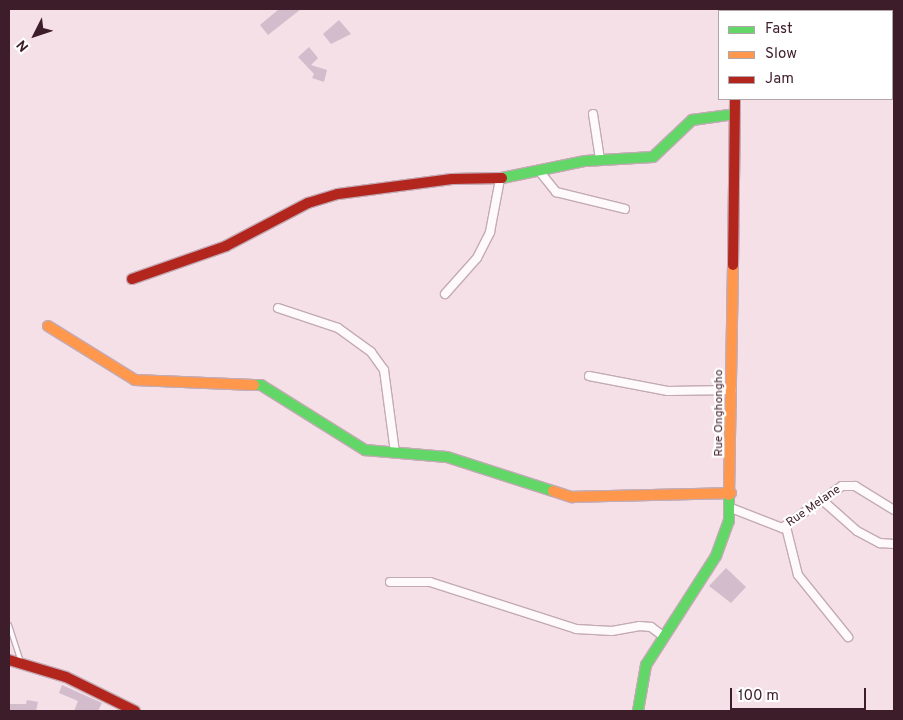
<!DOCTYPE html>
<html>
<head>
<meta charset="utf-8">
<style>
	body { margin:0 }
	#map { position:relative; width:903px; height:720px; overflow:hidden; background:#f5e0e8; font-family:Overpass,sans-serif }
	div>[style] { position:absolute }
	.building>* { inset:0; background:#d3bccb }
	.roads { filter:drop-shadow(1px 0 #c3aab4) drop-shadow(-1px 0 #c3aab4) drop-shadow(0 1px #c3aab4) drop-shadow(0 -1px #c3aab4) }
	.lane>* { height:4px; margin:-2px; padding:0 2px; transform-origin:2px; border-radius:2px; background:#fefafc }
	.street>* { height:8px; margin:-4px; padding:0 4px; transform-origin:4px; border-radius:4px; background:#fefafc }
	.fast>* { height:10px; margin:-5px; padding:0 5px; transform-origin:5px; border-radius:5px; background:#63d668 }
	.slow>* { height:10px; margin:-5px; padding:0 5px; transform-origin:5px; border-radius:5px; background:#ff974d }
	.jam>* { height:10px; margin:-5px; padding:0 5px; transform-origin:5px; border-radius:5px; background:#b3261e }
	span { translate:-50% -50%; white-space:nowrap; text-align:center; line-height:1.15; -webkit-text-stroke:4.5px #fff; paint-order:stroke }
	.street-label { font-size:12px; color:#3e1d2b }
	.frame { position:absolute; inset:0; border:10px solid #3e1d2b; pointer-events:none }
	.legend { position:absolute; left:718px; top:10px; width:175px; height:90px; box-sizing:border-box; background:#fff; border:1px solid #b2a5aa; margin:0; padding:6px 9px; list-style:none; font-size:15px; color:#3e1d2b }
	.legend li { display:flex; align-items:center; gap:10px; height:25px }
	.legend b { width:25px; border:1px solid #b2a5aa }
	.north { position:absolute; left:10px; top:10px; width:50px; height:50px; -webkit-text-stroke:4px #fff; paint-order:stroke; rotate:229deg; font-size:14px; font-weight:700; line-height:20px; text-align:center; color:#3e1d2b }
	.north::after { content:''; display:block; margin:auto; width:18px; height:22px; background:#3e1d2b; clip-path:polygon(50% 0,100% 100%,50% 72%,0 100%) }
	.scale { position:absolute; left:730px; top:688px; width:136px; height:22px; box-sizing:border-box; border:2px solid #3e1d2b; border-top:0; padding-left:6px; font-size:15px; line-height:18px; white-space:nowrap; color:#3e1d2b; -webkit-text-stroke:4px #fff; paint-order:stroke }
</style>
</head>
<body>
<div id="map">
	<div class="building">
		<div style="clip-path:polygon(279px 9px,301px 9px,268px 35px,260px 25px)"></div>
		<div style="clip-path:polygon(339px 20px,351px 34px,331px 44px,323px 34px)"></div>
		<div style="clip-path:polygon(309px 47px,318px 58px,311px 65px,327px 70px,324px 82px,312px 78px,314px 74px,298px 57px)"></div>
		<div style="clip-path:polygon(726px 568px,746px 587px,731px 603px,709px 586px)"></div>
		<div style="clip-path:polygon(62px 685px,102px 703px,98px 711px,74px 711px,78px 701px,59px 693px)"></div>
		<div style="clip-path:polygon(27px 700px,38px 702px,36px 711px,9px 711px,10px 704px,26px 704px)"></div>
	</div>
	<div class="roads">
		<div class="lane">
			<div style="left:9px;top:625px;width:39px;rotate:72deg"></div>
		</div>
		<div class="street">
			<div style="left:593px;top:114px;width:46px;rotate:81.2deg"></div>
			<div style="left:540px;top:172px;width:26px;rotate:51deg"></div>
			<div style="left:556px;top:192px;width:71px;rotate:13.8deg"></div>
			<div style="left:445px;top:294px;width:48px;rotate:-48.4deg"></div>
			<div style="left:477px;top:258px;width:29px;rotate:-63deg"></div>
			<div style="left:490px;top:232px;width:54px;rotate:-79.3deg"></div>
			<div style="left:278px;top:308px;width:63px;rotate:18.4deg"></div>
			<div style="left:338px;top:328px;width:41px;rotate:36deg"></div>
			<div style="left:371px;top:352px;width:22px;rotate:54deg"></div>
			<div style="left:384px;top:370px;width:83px;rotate:82.4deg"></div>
			<div style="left:589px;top:376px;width:80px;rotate:10.8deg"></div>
			<div style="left:668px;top:391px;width:64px;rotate:-0.9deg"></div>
			<div style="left:821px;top:499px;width:48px;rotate:41.6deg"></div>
			<div style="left:857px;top:531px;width:26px;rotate:28deg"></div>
			<div style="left:880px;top:543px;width:14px;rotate:4deg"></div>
			<div style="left:731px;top:508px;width:55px;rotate:21.4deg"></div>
			<div style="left:782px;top:528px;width:73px;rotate:-35deg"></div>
			<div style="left:842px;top:486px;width:13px"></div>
			<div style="left:855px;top:486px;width:46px;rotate:31.6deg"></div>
			<div style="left:786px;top:527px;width:49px;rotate:76deg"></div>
			<div style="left:798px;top:575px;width:80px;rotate:51.1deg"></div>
			<div style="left:390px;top:582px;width:40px"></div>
			<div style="left:430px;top:582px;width:153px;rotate:17.8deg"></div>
			<div style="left:576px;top:629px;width:36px;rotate:3deg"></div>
			<div style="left:612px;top:631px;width:27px;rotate:-10deg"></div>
			<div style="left:639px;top:626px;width:12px;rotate:5deg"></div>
			<div style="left:651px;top:627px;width:15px;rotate:37deg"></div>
		</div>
		<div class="fast">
			<div style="left:502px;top:178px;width:85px;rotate:-11.6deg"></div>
			<div style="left:585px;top:161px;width:68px;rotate:-3.4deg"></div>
			<div style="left:653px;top:157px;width:54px;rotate:-43.5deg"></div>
			<div style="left:692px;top:120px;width:43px;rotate:-7.9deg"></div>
			<div style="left:254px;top:385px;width:7px"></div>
			<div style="left:261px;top:385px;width:123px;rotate:32deg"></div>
			<div style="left:365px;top:450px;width:82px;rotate:4.9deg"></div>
			<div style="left:447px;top:457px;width:111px;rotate:17.8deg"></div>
			<div style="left:638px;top:711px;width:47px;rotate:-80.1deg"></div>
			<div style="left:646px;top:665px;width:130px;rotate:-57.3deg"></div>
			<div style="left:716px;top:556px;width:37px;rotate:-70deg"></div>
			<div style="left:729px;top:521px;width:26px;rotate:-90deg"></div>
		</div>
		<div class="slow">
			<div style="left:48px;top:326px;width:102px;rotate:31.8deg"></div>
			<div style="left:135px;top:380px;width:119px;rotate:2.4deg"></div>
			<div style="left:553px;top:491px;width:20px;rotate:18deg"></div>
			<div style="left:572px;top:497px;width:159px;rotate:-1.4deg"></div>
			<div style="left:729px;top:495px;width:230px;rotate:-89deg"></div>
		</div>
		<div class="jam">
			<div style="left:734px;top:9px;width:2px;rotate:90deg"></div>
			<div style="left:733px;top:265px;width:166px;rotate:-89.3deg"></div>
			<div style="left:132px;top:279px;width:100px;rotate:-19.3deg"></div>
			<div style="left:226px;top:246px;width:93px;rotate:-27.7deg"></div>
			<div style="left:308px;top:203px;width:31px;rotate:-17deg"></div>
			<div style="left:338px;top:194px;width:115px;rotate:-7.5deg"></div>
			<div style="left:452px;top:179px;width:50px;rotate:-1.1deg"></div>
			<div style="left:9px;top:660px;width:59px;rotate:16.6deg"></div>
			<div style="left:66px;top:677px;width:77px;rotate:26.2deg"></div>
		</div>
	</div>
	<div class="street-label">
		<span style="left:720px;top:413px;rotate:-90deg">Rue Onghongho</span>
		<span style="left:814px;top:507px;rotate:-35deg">Rue Melane</span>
	</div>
	<div class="frame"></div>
	<ul class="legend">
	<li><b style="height:6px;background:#63d668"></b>Fast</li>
	<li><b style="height:6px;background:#ff974d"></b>Slow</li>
	<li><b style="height:6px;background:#b3261e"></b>Jam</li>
	</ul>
	<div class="north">N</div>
	<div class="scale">100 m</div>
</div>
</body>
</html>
